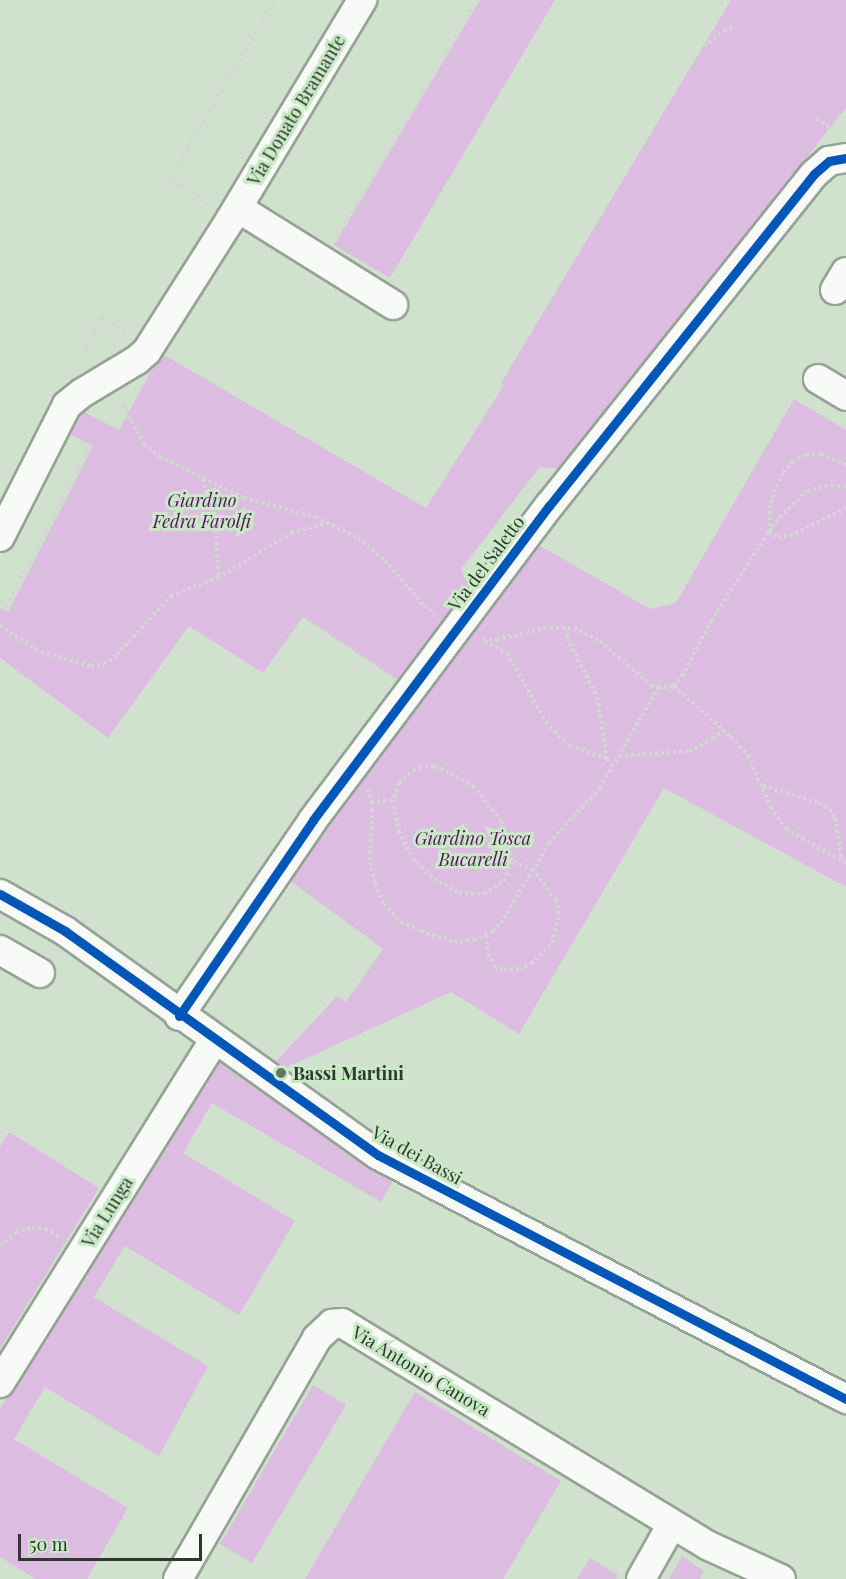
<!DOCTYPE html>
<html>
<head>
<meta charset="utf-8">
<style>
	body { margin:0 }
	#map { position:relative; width:846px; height:1579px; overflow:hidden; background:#d0e1ce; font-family:"Playfair Display",serif }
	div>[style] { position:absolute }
	.green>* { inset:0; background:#ddbce2 }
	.path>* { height:4px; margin-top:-2px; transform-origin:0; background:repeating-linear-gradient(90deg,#d2d7d1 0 3px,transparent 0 6px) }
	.roads { filter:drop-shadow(2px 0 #96a394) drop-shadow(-2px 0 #96a394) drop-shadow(0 2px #96a394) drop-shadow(0 -2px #96a394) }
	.minor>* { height:28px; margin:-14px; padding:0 14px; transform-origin:14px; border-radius:14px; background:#f8faf8 }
	.cycleway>* { height:9px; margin:-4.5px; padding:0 4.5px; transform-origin:4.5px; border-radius:4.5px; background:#0057b8 }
	.dots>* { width:16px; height:16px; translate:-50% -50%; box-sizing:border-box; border:3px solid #cae9c6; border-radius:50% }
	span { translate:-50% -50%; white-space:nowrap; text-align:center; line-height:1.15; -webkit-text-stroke:6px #cae9c6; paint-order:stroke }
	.street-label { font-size:18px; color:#2d392c }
	.park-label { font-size:18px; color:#591164; font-style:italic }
	.poi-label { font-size:18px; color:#2d392c; font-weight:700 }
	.left { translate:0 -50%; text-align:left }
	.scale { position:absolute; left:18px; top:1534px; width:184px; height:27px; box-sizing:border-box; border:3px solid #2d392c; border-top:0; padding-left:8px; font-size:18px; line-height:21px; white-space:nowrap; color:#2d392c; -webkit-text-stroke:4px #cae9c6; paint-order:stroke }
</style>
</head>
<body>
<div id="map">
	<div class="green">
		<div style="clip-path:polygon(480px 0,555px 0,390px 278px,334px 245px)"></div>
		<div style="clip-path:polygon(731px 0,846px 0,846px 107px,566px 469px,540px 467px,461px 569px,470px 587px,399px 681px,303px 617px,263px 673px,189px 626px,108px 738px,0 658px,0 608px,8px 612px,93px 446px,68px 433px,80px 410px,119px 430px,161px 353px,426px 508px,504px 385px,501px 383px)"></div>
		<div style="clip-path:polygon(794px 399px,846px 430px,846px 887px,664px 788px,519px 1034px,451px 992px,279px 1071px,272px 1066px,337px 996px,346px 1002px,383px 949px,285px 877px,537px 544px,650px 609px,676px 603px)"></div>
		<div style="clip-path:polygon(218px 1057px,394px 1179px,381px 1202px,212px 1103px,183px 1153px,295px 1221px,239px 1315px,125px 1246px,94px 1297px,208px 1366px,159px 1456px,45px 1387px,14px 1439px,128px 1508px,87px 1579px,36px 1579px,0 1557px,0 1409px)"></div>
		<div style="clip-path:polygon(9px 1132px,99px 1188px,0 1349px,0 1147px)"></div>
		<div style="clip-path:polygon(313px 1385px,346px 1405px,252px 1563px,220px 1544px)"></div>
		<div style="clip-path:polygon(415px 1392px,561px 1481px,503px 1579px,305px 1579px)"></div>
		<div style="clip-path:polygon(682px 1556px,704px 1571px,700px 1579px,669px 1579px)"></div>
		<div style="clip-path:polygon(590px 1558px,618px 1575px,616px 1579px,577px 1579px)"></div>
	</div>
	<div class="path">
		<div style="left:704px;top:46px;width:25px;rotate:-37deg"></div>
		<div style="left:724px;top:31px;width:9px;rotate:-18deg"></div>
		<div style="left:817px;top:118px;width:16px;rotate:38deg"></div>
		<div style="left:209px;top:203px;width:47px;rotate:-149deg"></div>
		<div style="left:169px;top:179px;width:208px;rotate:-59.4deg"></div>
		<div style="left:336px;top:240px;width:278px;rotate:-59.6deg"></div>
		<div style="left:79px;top:363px;width:51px;rotate:-63.4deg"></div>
		<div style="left:102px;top:317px;width:31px;rotate:31deg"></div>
		<div style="left:123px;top:405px;width:44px;rotate:61.7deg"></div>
		<div style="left:144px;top:444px;width:21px;rotate:39deg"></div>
		<div style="left:160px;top:457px;width:93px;rotate:26deg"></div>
		<div style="left:244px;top:498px;width:74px;rotate:14.8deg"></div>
		<div style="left:316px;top:517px;width:47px;rotate:26.6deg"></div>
		<div style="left:358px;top:538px;width:35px;rotate:40deg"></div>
		<div style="left:385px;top:561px;width:60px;rotate:49.1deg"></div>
		<div style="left:424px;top:606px;width:14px;rotate:36deg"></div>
		<div style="left:108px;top:409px;width:16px;rotate:-15deg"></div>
		<div style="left:123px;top:405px;width:13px;rotate:-45deg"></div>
		<div style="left:846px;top:465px;width:27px;rotate:-156deg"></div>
		<div style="left:821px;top:454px;width:15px;rotate:176deg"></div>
		<div style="left:806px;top:455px;width:14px;rotate:155deg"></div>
		<div style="left:793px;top:461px;width:16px;rotate:130deg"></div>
		<div style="left:783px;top:473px;width:18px;rotate:117deg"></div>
		<div style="left:775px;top:489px;width:17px;rotate:107deg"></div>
		<div style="left:770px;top:505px;width:27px;rotate:92deg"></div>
		<div style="left:769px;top:532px;width:10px;rotate:29deg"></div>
		<div style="left:778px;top:537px;width:12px;rotate:-5deg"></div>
		<div style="left:790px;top:536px;width:63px;rotate:-26.6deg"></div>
		<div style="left:203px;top:479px;width:53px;rotate:75.7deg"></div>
		<div style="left:216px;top:530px;width:48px;rotate:87.6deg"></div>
		<div style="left:0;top:602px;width:8px;rotate:30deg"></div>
		<div style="left:7px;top:606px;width:179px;rotate:-62.7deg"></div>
		<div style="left:89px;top:447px;width:13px;rotate:-153deg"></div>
		<div style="left:0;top:626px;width:49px;rotate:32.4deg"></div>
		<div style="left:41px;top:652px;width:52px;rotate:15.6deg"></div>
		<div style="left:91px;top:666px;width:13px;rotate:-9deg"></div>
		<div style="left:104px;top:664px;width:16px;rotate:-35deg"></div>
		<div style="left:117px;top:655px;width:80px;rotate:-47.5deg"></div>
		<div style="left:171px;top:596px;width:50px;rotate:-21deg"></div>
		<div style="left:218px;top:578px;width:86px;rotate:-31.7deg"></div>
		<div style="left:291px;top:533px;width:39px;rotate:-15deg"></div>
		<div style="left:568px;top:628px;width:10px;rotate:96deg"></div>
		<div style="left:567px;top:638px;width:66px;rotate:63deg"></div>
		<div style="left:597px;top:697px;width:63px;rotate:80.8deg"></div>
		<div style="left:483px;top:639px;width:14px;rotate:4deg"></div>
		<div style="left:497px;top:640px;width:49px;rotate:-14.3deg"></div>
		<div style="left:544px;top:628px;width:30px"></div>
		<div style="left:574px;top:628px;width:29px;rotate:27deg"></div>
		<div style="left:600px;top:641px;width:67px;rotate:40.8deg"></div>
		<div style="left:651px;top:685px;width:8px;rotate:23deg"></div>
		<div style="left:658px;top:688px;width:16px;rotate:-7deg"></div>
		<div style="left:674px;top:686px;width:13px;rotate:-51deg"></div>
		<div style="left:682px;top:676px;width:62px;rotate:-62.2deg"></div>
		<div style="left:711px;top:621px;width:112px;rotate:-57deg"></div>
		<div style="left:772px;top:527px;width:18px;rotate:-49deg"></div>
		<div style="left:784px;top:513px;width:32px;rotate:-44deg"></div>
		<div style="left:807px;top:491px;width:25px;rotate:-14deg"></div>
		<div style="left:831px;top:485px;width:15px;rotate:8deg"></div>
		<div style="left:485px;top:641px;width:25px;rotate:29deg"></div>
		<div style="left:507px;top:653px;width:79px;rotate:60.5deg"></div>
		<div style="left:546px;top:722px;width:18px;rotate:49deg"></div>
		<div style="left:558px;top:736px;width:16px;rotate:40deg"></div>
		<div style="left:570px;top:746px;width:39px;rotate:19deg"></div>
		<div style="left:607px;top:759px;width:8px;rotate:50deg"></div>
		<div style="left:674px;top:686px;width:76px;rotate:41.8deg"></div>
		<div style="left:731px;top:737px;width:25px;rotate:48deg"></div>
		<div style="left:748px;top:756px;width:56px;rotate:65.7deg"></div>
		<div style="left:771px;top:807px;width:27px;rotate:56deg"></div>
		<div style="left:786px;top:829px;width:69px;rotate:29.5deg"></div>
		<div style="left:619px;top:756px;width:70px;rotate:-4.1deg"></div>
		<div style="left:689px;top:751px;width:27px;rotate:-27deg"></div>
		<div style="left:713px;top:739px;width:13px;rotate:-42deg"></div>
		<div style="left:763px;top:786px;width:59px;rotate:16.9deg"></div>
		<div style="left:819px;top:803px;width:13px;rotate:29deg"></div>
		<div style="left:830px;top:809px;width:10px;rotate:61deg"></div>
		<div style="left:835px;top:818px;width:43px;rotate:80.5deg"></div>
		<div style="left:369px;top:789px;width:20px;rotate:81deg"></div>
		<div style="left:372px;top:809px;width:53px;rotate:92.2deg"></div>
		<div style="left:370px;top:862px;width:23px;rotate:77deg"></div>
		<div style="left:375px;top:884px;width:22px;rotate:66deg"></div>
		<div style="left:384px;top:904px;width:25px;rotate:47deg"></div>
		<div style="left:401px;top:922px;width:22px;rotate:24deg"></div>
		<div style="left:421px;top:931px;width:35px;rotate:18deg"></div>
		<div style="left:454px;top:942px;width:20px;rotate:-6deg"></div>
		<div style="left:474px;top:940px;width:21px;rotate:-25deg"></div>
		<div style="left:493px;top:931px;width:11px;rotate:-45deg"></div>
		<div style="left:501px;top:923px;width:93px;rotate:-59deg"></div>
		<div style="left:549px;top:843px;width:75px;rotate:-47.2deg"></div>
		<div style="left:600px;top:788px;width:116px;rotate:-59.9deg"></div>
		<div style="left:371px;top:802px;width:22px;rotate:-5deg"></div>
		<div style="left:486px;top:935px;width:19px;rotate:84deg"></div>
		<div style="left:488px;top:954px;width:14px;rotate:65deg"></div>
		<div style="left:494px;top:967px;width:10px;rotate:17deg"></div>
		<div style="left:504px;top:970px;width:15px;rotate:-4deg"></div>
		<div style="left:519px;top:969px;width:13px;rotate:-23deg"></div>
		<div style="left:531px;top:964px;width:30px;rotate:-45deg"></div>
		<div style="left:552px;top:943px;width:30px;rotate:-76deg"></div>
		<div style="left:559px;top:914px;width:14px;rotate:-102deg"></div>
		<div style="left:556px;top:900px;width:38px;rotate:-127deg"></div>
		<div style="left:533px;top:870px;width:24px;rotate:-158deg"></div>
		<div style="left:511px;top:861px;width:26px;rotate:-99deg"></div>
		<div style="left:507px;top:835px;width:15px;rotate:-113deg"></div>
		<div style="left:501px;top:821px;width:43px;rotate:-128.5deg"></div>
		<div style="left:474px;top:787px;width:29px;rotate:-149deg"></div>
		<div style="left:449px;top:772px;width:16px;rotate:-158deg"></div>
		<div style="left:434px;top:766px;width:13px;rotate:176deg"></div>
		<div style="left:421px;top:767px;width:12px;rotate:156deg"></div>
		<div style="left:410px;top:772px;width:16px;rotate:135deg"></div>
		<div style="left:399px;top:783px;width:18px;rotate:109deg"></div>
		<div style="left:393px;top:800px;width:32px;rotate:79deg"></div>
		<div style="left:399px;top:831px;width:30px;rotate:63deg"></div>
		<div style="left:413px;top:858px;width:30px;rotate:45deg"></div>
		<div style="left:434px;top:879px;width:29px;rotate:29deg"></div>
		<div style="left:459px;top:893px;width:25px;rotate:2deg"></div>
		<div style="left:484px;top:894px;width:24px;rotate:-33deg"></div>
		<div style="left:504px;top:881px;width:21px;rotate:-71deg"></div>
		<div style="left:0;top:1246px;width:21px;rotate:-41deg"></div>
		<div style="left:16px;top:1232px;width:16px;rotate:-14deg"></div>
		<div style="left:32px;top:1228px;width:13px;rotate:4deg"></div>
		<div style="left:45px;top:1229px;width:18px;rotate:27deg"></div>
	</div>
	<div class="roads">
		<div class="minor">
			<div style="left:238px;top:208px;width:183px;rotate:32deg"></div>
			<div style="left:835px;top:290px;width:21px;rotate:-59deg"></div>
			<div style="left:818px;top:379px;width:33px;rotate:31deg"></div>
			<div style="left:0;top:537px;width:148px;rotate:-63.1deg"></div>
			<div style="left:67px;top:405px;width:19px;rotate:-39deg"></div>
			<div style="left:82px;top:393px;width:64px;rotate:-31deg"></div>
			<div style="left:137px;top:360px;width:13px;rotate:-42deg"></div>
			<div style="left:147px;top:351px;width:155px;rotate:-57.6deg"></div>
			<div style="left:230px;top:220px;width:257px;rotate:-59deg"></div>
			<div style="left:0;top:894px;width:75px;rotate:29.6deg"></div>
			<div style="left:65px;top:931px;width:385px;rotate:35.6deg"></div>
			<div style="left:378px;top:1155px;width:528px;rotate:27.54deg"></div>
			<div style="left:0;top:950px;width:46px;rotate:29.9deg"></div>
			<div style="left:179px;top:1016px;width:237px;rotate:-55.6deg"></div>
			<div style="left:313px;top:820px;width:393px;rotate:-53.1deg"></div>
			<div style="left:549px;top:506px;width:425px;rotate:-51.4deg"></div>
			<div style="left:814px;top:174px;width:20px;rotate:-41deg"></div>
			<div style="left:829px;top:161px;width:17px;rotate:-10deg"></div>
			<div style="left:0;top:1383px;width:404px;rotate:-58deg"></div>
			<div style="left:178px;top:1579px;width:278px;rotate:-60deg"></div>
			<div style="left:317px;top:1338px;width:21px;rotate:-43deg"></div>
			<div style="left:332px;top:1324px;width:10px;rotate:-6deg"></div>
			<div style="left:342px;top:1323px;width:429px;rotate:31.3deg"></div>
			<div style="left:709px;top:1546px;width:79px;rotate:24.6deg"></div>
			<div style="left:641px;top:1579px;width:63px;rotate:-60.6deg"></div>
		</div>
	</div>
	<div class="cycleway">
		<div style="left:0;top:894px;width:75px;rotate:29.6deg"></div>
		<div style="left:65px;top:931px;width:385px;rotate:35.6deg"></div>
		<div style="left:378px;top:1155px;width:528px;rotate:27.54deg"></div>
		<div style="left:179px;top:1016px;width:237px;rotate:-55.6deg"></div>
		<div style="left:313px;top:820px;width:393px;rotate:-53.1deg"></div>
		<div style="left:549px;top:506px;width:425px;rotate:-51.4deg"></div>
		<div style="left:814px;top:174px;width:20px;rotate:-41deg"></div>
		<div style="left:829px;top:161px;width:17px;rotate:-10deg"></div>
	</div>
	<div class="dots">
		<div style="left:281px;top:1073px;background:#667465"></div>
	</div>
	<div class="street-label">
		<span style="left:296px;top:110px;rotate:-59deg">Via Donato Bramante</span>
		<span style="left:486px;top:563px;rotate:-53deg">Via del Saletto</span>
		<span style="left:417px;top:1155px;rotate:29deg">Via dei Bassi</span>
		<span style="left:107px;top:1212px;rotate:-58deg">Via Lunga</span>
		<span style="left:421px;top:1371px;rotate:31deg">Via Antonio Canova</span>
	</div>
	<div class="park-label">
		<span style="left:202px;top:511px">Giardino<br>Fedra Farolfi</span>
		<span style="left:473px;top:849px">Giardino Tosca<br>Bucarelli</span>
	</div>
	<div class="poi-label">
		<span class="left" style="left:293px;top:1073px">Bassi Martini</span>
	</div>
	<div class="scale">50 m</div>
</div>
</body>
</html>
